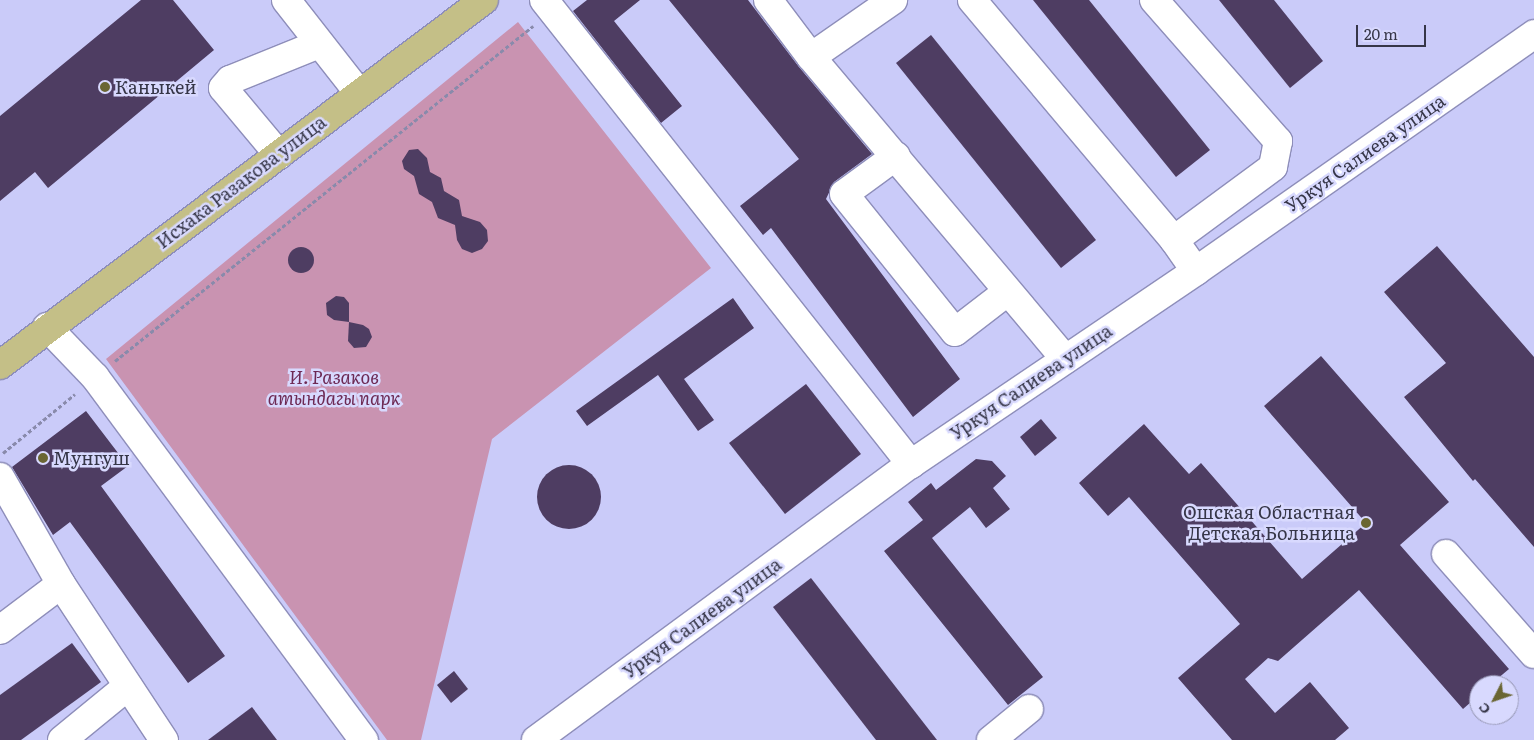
<!DOCTYPE html>
<html>
<head>
<meta charset="utf-8">
<style>
	body { margin:0 }
	#map { position:relative; width:1534px; height:740px; overflow:hidden; background:#cacbf9; font-family:Literata,serif }
	div>[style] { position:absolute }
	.green>* { inset:0; background:#c993b1 }
	.building>* { inset:0; background:#4e3d62 }
	.round { border-radius:50% }
	.path>* { height:3px; margin-top:-1.5px; transform-origin:0; background:repeating-linear-gradient(90deg,#898aab 0 4px,transparent 0 6.5px) }
	.roads { filter:drop-shadow(1px 0 #8e8eba) drop-shadow(-1px 0 #8e8eba) drop-shadow(0 1px #8e8eba) drop-shadow(0 -1px #8e8eba) }
	.minor>* { height:28px; margin:-14px; padding:0 14px; transform-origin:14px; border-radius:14px; background:#fff }
	.major>* { height:28px; margin:-14px; padding:0 14px; transform-origin:14px; border-radius:14px; background:#c4bf87 }
	.dots>* { width:14px; height:14px; translate:-50% -50%; box-sizing:border-box; border:2px solid #d8d9fe; border-radius:50% }
	span { translate:-50% -50%; white-space:nowrap; text-align:center; line-height:1.15; -webkit-text-stroke:5px #d8d9fe; paint-order:stroke }
	.poi-label { font-size:18px; color:#363648 }
	.left { translate:0 -50%; text-align:left }
	.right { translate:-100% -50%; text-align:right }
	.street-label { font-size:18px; color:#363648 }
	.park-label { font-size:18px; color:#6d2954; font-style:italic }
	.north { position:absolute; left:1469px; top:675px; width:50px; height:50px; box-sizing:border-box; background:#d8d9fe; border:1px solid #9798b5; border-radius:50%; rotate:229deg; font-size:14px; font-weight:700; line-height:20px; text-align:center; color:#363648 }
	.north::after { content:''; display:block; margin:auto; width:18px; height:22px; background:#6a6633; clip-path:polygon(50% 0,100% 100%,50% 72%,0 100%) }
	.scale { position:absolute; left:1356px; top:25px; width:70px; height:22px; box-sizing:border-box; border:2px solid #363648; border-top:0; padding-left:6px; font-size:15px; line-height:18px; white-space:nowrap; color:#363648; -webkit-text-stroke:4px #d8d9fe; paint-order:stroke }
</style>
</head>
<body>
<div id="map">
	<div class="green">
		<div style="clip-path:polygon(518px 22px,711px 268px,492px 439px,421px 740px,387px 740px,106px 359px)"></div>
	</div>
	<div class="building">
		<div style="clip-path:polygon(141px 0,173px 0,214px 50px,48px 188px,35px 172px,0 201px,0 116px)"></div>
		<div style="clip-path:polygon(587px 0,640px 0,614px 21px,682px 106px,661px 123px,573px 11px)"></div>
		<div style="clip-path:polygon(669px 0,748px 0,799px 67px,872px 154px,834px 182px,826px 199px,960px 379px,913px 417px,771px 228px,763px 235px,740px 206px,799px 159px)"></div>
		<div style="clip-path:polygon(1033px 0,1089px 0,1210px 150px,1176px 177px)"></div>
		<div style="clip-path:polygon(1219px 0,1274px 0,1323px 61px,1290px 88px)"></div>
		<div style="clip-path:polygon(931px 35px,1096px 240px,1061px 268px,896px 63px)"></div>
		<div style="clip-path:polygon(418px 149px,427px 158px,430px 172px,441px 178px,444px 191px,459px 200px,462px 216px,480px 222px,487px 230px,488px 241px,482px 249px,472px 253px,462px 249px,457px 240px,455px 225px,438px 218px,432px 202px,419px 194px,414px 176px,404px 169px,402px 161px,409px 150px)"></div>
		<div style="clip-path:polygon(1437px 246px,1534px 357px,1534px 547px,1475px 479px,1473px 481px,1404px 397px,1446px 363px,1384px 292px)"></div>
		<div class="round" style="left:288px;top:247px;width:26px;height:26px"></div>
		<div style="clip-path:polygon(336px 296px,344px 297px,349px 303px,349px 322px,334px 320px,327px 315px,326px 303px)"></div>
		<div style="clip-path:polygon(733px 298px,754px 328px,684px 379px,714px 420px,698px 431px,658px 375px,587px 426px,576px 411px)"></div>
		<div style="clip-path:polygon(349px 322px,363px 325px,369px 329px,372px 337px,366px 347px,354px 348px,348px 341px)"></div>
		<div style="clip-path:polygon(1321px 356px,1449px 502px,1400px 545px,1509px 669px,1490px 685px,1479px 685px,1479px 695px,1463px 709px,1359px 590px,1278px 661px,1268px 658px,1245px 679px,1275px 713px,1310px 682px,1349px 728px,1335px 740px,1232px 740px,1178px 678px,1240px 624px,1129px 497px,1108px 516px,1079px 483px,1144px 424px,1189px 474px,1201px 463px,1302px 579px,1366px 523px,1264px 406px)"></div>
		<div style="clip-path:polygon(806px 384px,861px 454px,785px 514px,729px 443px)"></div>
		<div style="clip-path:polygon(86px 411px,128px 466px,101px 486px,225px 656px,188px 683px,70px 522px,53px 535px,12px 467px)"></div>
		<div style="clip-path:polygon(1041px 419px,1057px 438px,1035px 456px,1020px 437px)"></div>
		<div style="clip-path:polygon(976px 459px,992px 461px,1006px 476px,993px 488px,1010px 509px,986px 528px,970px 507px,932px 538px,1043px 677px,1008px 705px,884px 551px,923px 520px,908px 502px,931px 483px,936px 490px)"></div>
		<div class="round" style="left:537px;top:465px;width:64px;height:64px"></div>
		<div style="clip-path:polygon(811px 578px,937px 740px,876px 740px,773px 607px)"></div>
		<div style="clip-path:polygon(72px 643px,101px 682px,21px 740px,0 740px,0 695px)"></div>
		<div style="clip-path:polygon(454px 671px,468px 689px,451px 703px,437px 685px)"></div>
		<div style="clip-path:polygon(252px 707px,277px 740px,208px 740px)"></div>
	</div>
	<div class="path">
		<div style="left:115px;top:361px;width:536px;rotate:-38.71deg"></div>
		<div style="left:3px;top:453px;width:93px;rotate:-39.3deg"></div>
	</div>
	<div class="roads">
		<div class="minor">
			<div style="left:286px;top:0;width:118px;rotate:51.9deg"></div>
			<div style="left:544px;top:0;width:592px;rotate:51.66deg"></div>
			<div style="left:768px;top:0;width:71px;rotate:53deg"></div>
			<div style="left:811px;top:57px;width:395px;rotate:49.9deg"></div>
			<div style="left:972px;top:0;width:314px;rotate:49.9deg"></div>
			<div style="left:1174px;top:240px;width:38px;rotate:55deg"></div>
			<div style="left:1154px;top:0;width:188px;rotate:48.7deg"></div>
			<div style="left:1278px;top:141px;width:26px;rotate:101deg"></div>
			<div style="left:1273px;top:167px;width:123px;rotate:143.6deg"></div>
			<div style="left:811px;top:57px;width:100px;rotate:-34.8deg"></div>
			<div style="left:279px;top:155px;width:87px;rotate:-129.9deg"></div>
			<div style="left:223px;top:88px;width:11px;rotate:-49deg"></div>
			<div style="left:230px;top:80px;width:96px;rotate:-22deg"></div>
			<div style="left:896px;top:156px;width:64px;rotate:143.8deg"></div>
			<div style="left:844px;top:194px;width:177px;rotate:51.2deg"></div>
			<div style="left:955px;top:332px;width:66px;rotate:-37.6deg"></div>
			<div style="left:47px;top:327px;width:69px;rotate:46.2deg"></div>
			<div style="left:95px;top:377px;width:452px;rotate:53.5deg"></div>
			<div style="left:0;top:477px;width:123px;rotate:60.3deg"></div>
			<div style="left:61px;top:584px;width:187px;rotate:56.6deg"></div>
			<div style="left:1446px;top:554px;width:133px;rotate:48.7deg"></div>
			<div style="left:0;top:630px;width:76px;rotate:-37deg"></div>
			<div style="left:62px;top:740px;width:85px;rotate:-39.3deg"></div>
			<div style="left:536px;top:740px;width:466px;rotate:-36.4deg"></div>
			<div style="left:911px;top:464px;width:344px;rotate:-34.1deg"></div>
			<div style="left:1196px;top:271px;width:413px;rotate:-35deg"></div>
			<div style="left:991px;top:740px;width:49px;rotate:-39.2deg"></div>
		</div>
		<div class="major">
			<div style="left:0;top:365px;width:606px;rotate:-37.02deg"></div>
		</div>
	</div>
	<div class="dots">
		<div style="left:105px;top:87px;background:#6a6633"></div>
		<div style="left:43px;top:458px;background:#6a6633"></div>
		<div style="left:1366px;top:523px;background:#6a6633"></div>
	</div>
	<div class="poi-label">
		<span class="left" style="left:115px;top:87px">Каныкей</span>
		<span class="left" style="left:53px;top:458px">Мунгуш</span>
		<span class="right" style="left:1355px;top:523px">Ошская Областная<br>Детская Больница</span>
	</div>
	<div class="street-label">
		<span style="left:1365px;top:153px;rotate:-35deg">Уркуя Салиева улица</span>
		<span style="left:241px;top:182px;rotate:-37deg">Исхака Разакова улица</span>
		<span style="left:1031px;top:382px;rotate:-34deg">Уркуя Салиева улица</span>
		<span style="left:702px;top:618px;rotate:-36deg">Уркуя Салиева улица</span>
	</div>
	<div class="park-label">
		<span style="left:334px;top:388px">И. Разаков<br>атындагы парк</span>
	</div>
	<div class="north">С</div>
	<div class="scale">20 m</div>
</div>
</body>
</html>
